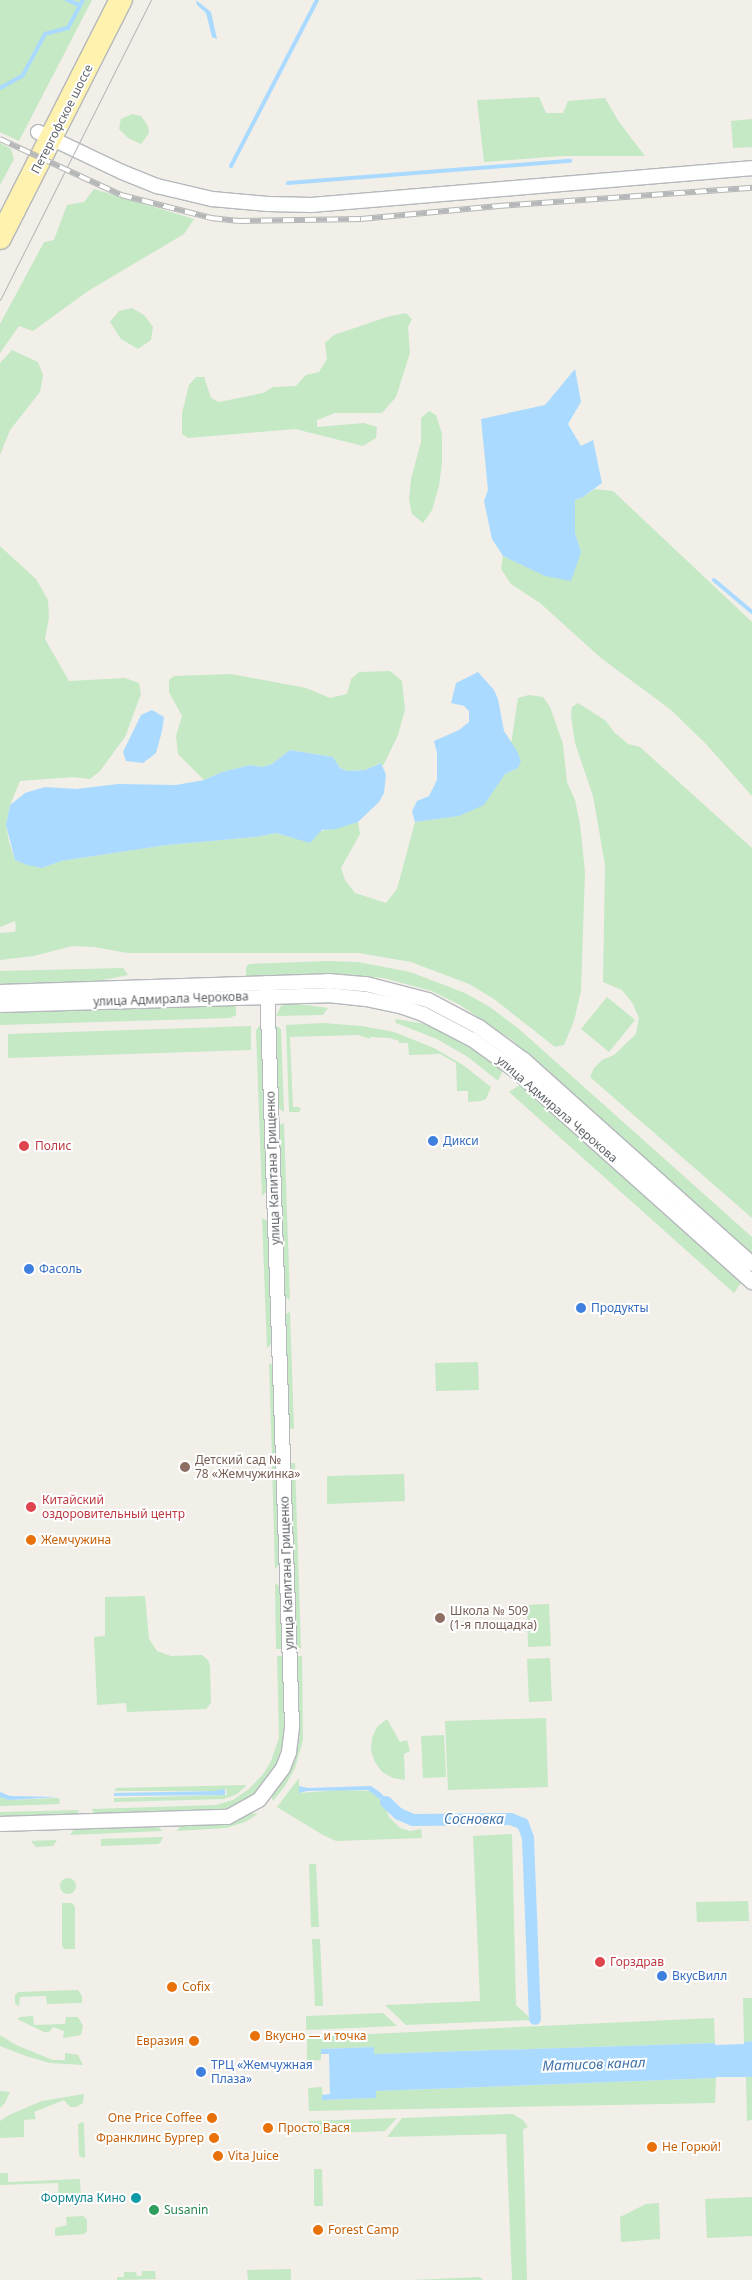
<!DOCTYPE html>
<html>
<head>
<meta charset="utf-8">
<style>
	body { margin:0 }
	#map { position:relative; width:752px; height:2280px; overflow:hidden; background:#f1efe8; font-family:"Noto Sans",sans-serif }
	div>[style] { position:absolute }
	.green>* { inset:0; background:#c5e8c5 }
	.round { border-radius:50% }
	.water>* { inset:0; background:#aadaff }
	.stream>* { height:4px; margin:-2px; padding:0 2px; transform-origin:2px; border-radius:2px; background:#aadaff }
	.canal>* { height:12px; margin:-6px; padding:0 6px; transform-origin:6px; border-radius:6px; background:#aadaff }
	.roads { filter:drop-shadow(1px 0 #b5b8bc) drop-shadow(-1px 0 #b5b8bc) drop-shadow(0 1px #b5b8bc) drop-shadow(0 -1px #b5b8bc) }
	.minor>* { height:14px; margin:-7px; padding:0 7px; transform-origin:7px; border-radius:7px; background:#fff }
	.primary>* { height:22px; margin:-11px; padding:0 11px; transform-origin:11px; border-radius:11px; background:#fff2af }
	.tram>* { height:1px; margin:-0.5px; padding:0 0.5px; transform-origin:0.5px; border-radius:0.5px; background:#b6b7b8 }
	.rail>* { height:5.5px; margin-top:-2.75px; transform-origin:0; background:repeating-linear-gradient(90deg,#fff 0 11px,#b6b7b8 0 22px); box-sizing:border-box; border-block:1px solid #b6b7b8 }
	.dots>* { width:14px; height:14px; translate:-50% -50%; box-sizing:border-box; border:2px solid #fff; border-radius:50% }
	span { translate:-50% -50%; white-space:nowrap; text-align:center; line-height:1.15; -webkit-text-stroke:4px #fff; paint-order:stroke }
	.street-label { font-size:12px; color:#5f6368 }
	.shop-label { font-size:12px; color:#366cbe }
	.left { translate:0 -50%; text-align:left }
	.health-label { font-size:12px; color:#be3a42 }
	.education-label { font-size:12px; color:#785e54 }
	.food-label { font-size:12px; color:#c56008 }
	.right { translate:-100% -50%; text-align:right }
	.culture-label { font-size:12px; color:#0d838f }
	.leisure-label { font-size:12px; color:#27864d }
	.water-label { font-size:14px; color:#4174aa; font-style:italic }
</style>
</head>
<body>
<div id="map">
	<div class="green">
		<div style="clip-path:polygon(0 0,92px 0,19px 141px,0 132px)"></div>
		<div style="clip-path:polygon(539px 97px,546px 113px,563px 113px,568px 101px,605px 98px,619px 122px,645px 156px,561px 156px,484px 162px,477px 100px)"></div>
		<div style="clip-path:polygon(132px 114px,141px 116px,148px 126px,149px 133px,141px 144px,128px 138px,119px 129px,121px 119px)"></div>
		<div style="clip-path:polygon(752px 119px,752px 147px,733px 148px,731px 121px)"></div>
		<div style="clip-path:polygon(0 143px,11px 149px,14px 159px,0 185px)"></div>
		<div style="clip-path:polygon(94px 189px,194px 219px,184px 234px,88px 291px,33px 331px,19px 326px,0 353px,0 324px,44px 242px,54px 240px,67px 205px,84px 202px)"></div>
		<div style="clip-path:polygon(132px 308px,144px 315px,153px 327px,151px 340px,138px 349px,121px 339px,110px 322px,119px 311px)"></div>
		<div style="clip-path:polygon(406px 313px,412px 319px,408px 327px,410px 353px,396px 397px,382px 413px,335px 413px,317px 420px,317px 427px,364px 423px,377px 427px,376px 438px,363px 446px,295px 429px,188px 438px,182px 434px,182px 413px,189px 385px,196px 377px,204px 377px,211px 398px,219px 402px,263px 393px,273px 387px,296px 386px,306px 375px,319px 372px,327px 359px,325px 343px,334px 335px,387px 317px)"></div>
		<div style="clip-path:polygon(12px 350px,38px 362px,43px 375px,40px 392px,10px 430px,0 455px,0 363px)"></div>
		<div style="clip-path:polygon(429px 411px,436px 415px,442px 434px,442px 463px,439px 486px,432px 510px,423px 523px,412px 514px,409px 499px,411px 479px,421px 442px,421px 418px)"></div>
		<div style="clip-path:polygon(595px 489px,613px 491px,752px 622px,752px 796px,706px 744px,671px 710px,601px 658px,540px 603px,511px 584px,501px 569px,503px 556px,526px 567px,581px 552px,575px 533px,575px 500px,583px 497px)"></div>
		<div style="clip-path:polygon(0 546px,36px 579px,48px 600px,49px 618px,45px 639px,69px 681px,125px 678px,139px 683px,141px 694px,125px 737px,100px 771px,90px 779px,73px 777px,20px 781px,10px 805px,6px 825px,9px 842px,15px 860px,42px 868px,61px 861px,167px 845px,256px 837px,276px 833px,293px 838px,358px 822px,360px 834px,341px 868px,345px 880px,355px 893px,386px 903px,397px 889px,415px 822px,459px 816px,488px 799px,496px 785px,505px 774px,518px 768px,517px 751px,511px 744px,518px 698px,529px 695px,543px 697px,550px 707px,563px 744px,567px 782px,575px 800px,580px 824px,585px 872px,581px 991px,574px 1021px,564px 1045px,555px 1047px,494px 999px,469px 984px,411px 962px,359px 953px,128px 953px,94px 947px,72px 946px,34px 956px,0 960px,0 933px,15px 932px,16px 928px,15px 921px,0 927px)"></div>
		<div style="clip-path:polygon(390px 671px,402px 681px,405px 710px,398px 735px,383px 766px,380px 763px,365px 770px,348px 771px,340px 768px,333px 757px,290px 750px,272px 764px,262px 767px,250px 765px,222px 772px,204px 780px,178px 754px,176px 736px,182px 716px,169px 692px,169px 680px,174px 676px,231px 674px,306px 688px,330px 698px,347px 694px,351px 679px,359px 672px)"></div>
		<div style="clip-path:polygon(578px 703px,606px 721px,614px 732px,628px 744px,640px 747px,752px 848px,752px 1218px,590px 1077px,594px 1068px,602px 1060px,614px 1055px,636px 1034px,639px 1018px,633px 1004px,622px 990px,603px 982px,605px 865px,593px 796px,575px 743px,571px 715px,572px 707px)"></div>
		<div style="clip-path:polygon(328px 961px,358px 962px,410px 972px,465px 993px,490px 1007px,519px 1029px,752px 1237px,752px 1255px,512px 1040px,460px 1005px,432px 991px,383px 978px,328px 973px,246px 976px,246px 967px,249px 964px)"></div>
		<div style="clip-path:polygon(123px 968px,128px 975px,93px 982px,0 985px,0 971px)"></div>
		<div style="clip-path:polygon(607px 997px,635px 1020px,609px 1052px,581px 1029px)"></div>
		<div style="clip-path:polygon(291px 1003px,328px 1008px,323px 1015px,276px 1016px,281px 1006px)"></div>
		<div style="clip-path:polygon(236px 1004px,236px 1015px,230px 1018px,0 1025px,0 1012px)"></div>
		<div style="clip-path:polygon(395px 1019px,426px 1024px,472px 1048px,503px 1070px,498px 1081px,468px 1057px,437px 1039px,396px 1023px)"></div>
		<div style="clip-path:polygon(323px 1023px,362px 1026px,394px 1032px,434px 1048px,463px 1065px,491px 1087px,486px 1099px,481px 1101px,468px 1102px,468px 1091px,457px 1091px,456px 1063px,440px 1054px,409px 1055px,408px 1043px,399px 1043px,399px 1041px,390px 1038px,370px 1037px,370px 1039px,358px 1035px,290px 1037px,293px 1107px,299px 1107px,301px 1109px,299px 1112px,289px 1112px,286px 1025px)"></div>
		<div style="clip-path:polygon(275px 1025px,281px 1029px,284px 1112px,278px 1108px)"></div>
		<div style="clip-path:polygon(251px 1026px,251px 1050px,8px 1058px,8px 1034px)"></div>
		<div style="clip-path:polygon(259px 1026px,262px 1026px,267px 1191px,262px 1196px,256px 1031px)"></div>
		<div style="clip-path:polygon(520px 1085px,741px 1283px,734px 1293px,509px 1092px)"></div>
		<div style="clip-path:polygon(284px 1123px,290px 1300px,284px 1296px,278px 1126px)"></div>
		<div style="clip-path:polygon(262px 1218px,268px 1221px,272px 1343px,267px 1348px)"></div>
		<div style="clip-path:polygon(290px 1312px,294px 1429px,288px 1428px,284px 1315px)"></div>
		<div style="clip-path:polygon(478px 1362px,479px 1390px,436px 1391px,435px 1363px)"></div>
		<div style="clip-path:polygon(269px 1363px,273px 1365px,276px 1456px,272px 1456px)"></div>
		<div style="clip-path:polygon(289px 1463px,295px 1463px,301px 1648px,296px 1648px)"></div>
		<div style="clip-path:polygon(272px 1464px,276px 1464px,279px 1565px,275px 1569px)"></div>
		<div style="clip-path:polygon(404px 1474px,405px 1501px,327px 1504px,327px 1476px)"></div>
		<div style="clip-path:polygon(275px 1583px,280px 1587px,282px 1649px,276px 1649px)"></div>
		<div style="clip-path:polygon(145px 1596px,149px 1639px,157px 1651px,171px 1656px,202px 1655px,208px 1660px,210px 1666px,211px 1703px,206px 1709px,127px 1712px,126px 1703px,97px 1705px,94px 1637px,105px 1636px,105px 1597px)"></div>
		<div style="clip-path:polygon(549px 1604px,551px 1646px,528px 1647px,527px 1605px)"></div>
		<div style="clip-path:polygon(277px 1656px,283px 1656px,284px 1738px,277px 1763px,254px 1793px,236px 1806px,216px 1810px,94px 1814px,92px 1809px,216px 1805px,233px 1800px,249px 1789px,264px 1773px,271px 1761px,279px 1738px)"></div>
		<div style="clip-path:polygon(296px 1656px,302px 1656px,303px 1740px,295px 1768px,285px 1786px,273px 1801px,271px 1795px,279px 1783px)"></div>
		<div style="clip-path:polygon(550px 1658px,552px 1701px,529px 1702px,527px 1659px)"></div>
		<div style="clip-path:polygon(546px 1718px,548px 1787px,448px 1790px,445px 1721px)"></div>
		<div style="clip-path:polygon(387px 1719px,400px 1742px,407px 1740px,410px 1751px,404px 1754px,405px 1780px,393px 1778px,382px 1772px,375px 1762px,371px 1751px,372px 1738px,377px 1727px)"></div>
		<div style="clip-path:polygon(444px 1735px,446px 1777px,423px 1778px,421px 1736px)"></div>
		<div style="clip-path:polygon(299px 1778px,299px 1793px,341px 1790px,372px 1791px,384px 1804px,389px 1817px,400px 1828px,410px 1831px,421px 1829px,422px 1838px,336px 1841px,323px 1835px,277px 1807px)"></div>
		<div style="clip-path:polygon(247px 1785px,237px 1794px,224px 1799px,114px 1802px,114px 1798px,227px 1795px,226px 1789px,216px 1791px,114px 1791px,116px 1788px)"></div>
		<div style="clip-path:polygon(0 1797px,9px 1800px,59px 1798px,60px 1804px,0 1806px)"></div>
		<div style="clip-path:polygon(79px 1810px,77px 1814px,0 1817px,0 1812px)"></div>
		<div style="clip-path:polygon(251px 1813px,258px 1814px,245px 1822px,226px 1828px,176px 1831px,182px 1825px,243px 1816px)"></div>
		<div style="clip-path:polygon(157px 1825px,162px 1831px,70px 1835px,75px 1828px)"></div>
		<div style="clip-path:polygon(512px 1834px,516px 2005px,532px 2020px,406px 2025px,385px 2005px,480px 2001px,473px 1836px)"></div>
		<div style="clip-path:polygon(163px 1837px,160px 1843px,157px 1844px,101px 1846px,101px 1839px)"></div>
		<div style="clip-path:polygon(57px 1840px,53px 1846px,36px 1847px,31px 1841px)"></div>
		<div style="clip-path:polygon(309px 1864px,316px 1864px,319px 1927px,311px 1927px)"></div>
		<div class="round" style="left:60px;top:1878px;width:16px;height:16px"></div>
		<div style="clip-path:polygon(748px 1901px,749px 1921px,697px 1922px,696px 1902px)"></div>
		<div style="clip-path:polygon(62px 1903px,72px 1903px,75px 1907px,75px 1949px,64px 1949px,62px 1945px)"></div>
		<div style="clip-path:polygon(312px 1939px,320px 1939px,323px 2006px,315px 2006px)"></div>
		<div style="clip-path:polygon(78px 1990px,82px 1996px,82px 2003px,47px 2004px,46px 1996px,20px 1997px,19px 2006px,15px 2004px,15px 1995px,18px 1992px)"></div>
		<div style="clip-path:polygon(743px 1998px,752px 1998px,752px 2041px,744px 2042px)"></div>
		<div style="clip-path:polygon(383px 2013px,397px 2026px,306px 2030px,306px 2016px)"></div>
		<div style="clip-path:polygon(33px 2016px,34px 2025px,65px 2024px,66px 2017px,78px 2017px,83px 2026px,81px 2035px,63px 2038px,64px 2031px,53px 2027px,49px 2032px,44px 2032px,17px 2019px,20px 2017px)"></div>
		<div style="clip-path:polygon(714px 2018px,715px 2043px,374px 2054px,373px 2047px,321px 2049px,321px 2060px,307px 2061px,307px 2037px)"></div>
		<div style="clip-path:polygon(0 2035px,16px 2045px,53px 2060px,65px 2060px,65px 2053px,78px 2055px,83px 2065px,50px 2063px,26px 2056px,0 2046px)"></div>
		<div style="clip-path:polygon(746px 2077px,752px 2077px,752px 2120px,747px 2121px)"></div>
		<div style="clip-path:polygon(716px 2078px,715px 2103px,309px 2111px,308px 2088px,322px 2087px,323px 2100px,376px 2098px,376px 2091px)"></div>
		<div style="clip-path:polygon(0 2091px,10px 2092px,5px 2103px,0 2108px)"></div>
		<div style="clip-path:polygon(84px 2094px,83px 2103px,76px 2107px,70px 2107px,64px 2100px,34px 2112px,36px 2119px,24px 2120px,24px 2137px,0 2138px,0 2121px,9px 2115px,42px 2101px)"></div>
		<div style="clip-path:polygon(513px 2114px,523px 2120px,528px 2127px,523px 2129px,527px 2280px,512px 2280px,506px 2134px,387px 2137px,402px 2118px)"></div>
		<div style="clip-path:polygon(397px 2118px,385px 2131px,310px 2134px,309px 2121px)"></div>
		<div style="clip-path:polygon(82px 2122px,84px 2123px,85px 2157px,84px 2158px,79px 2156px,78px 2124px)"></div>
		<div style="clip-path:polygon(322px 2169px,323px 2206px,314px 2206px,314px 2169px)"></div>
		<div style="clip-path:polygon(0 2173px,8px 2173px,8px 2182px,80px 2179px,81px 2197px,59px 2198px,58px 2183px,0 2185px)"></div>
		<div style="clip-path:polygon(752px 2197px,752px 2236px,707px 2238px,705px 2199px)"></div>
		<div style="clip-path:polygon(659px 2203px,660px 2239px,621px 2242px,620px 2217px,646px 2204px)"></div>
		<div style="clip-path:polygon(83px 2216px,87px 2220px,87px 2231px,84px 2234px,55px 2236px,55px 2228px,67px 2225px,66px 2217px)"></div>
		<div style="clip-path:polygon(291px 2269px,291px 2280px,248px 2280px,247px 2270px)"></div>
		<div style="clip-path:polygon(142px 2271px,155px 2271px,156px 2279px,117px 2280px,117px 2277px,124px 2277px,124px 2272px,136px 2272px,137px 2276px,142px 2276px)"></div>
		<div style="clip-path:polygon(480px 2277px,483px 2280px,412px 2280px)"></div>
	</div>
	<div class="water">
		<div style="clip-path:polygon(196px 0,211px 12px,217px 39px,212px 37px,206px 13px,197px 5px)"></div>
		<div style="clip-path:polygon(575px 369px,581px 402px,568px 424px,581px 446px,593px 440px,602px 483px,583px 497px,575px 500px,575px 533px,581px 552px,571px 581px,545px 576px,503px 556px,492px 539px,484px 501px,488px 490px,481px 419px,545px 405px)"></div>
		<div style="clip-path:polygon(478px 672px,494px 690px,498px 699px,504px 731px,517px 751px,521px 761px,518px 768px,505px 774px,484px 805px,459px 816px,415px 822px,412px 811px,417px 801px,429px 796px,437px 780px,437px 753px,434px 741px,459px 730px,469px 722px,469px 711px,464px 706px,451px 703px,456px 683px)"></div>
		<div style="clip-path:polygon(152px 710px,164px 717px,162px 731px,156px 753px,143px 763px,126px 761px,123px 752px,141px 715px)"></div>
		<div style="clip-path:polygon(290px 750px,333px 757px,340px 768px,348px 771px,365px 770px,381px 763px,386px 775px,384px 793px,379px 802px,358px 822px,336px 829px,322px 830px,310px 843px,276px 833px,256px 837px,167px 845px,61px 861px,42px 868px,27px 865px,15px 860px,6px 825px,10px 805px,25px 793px,45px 787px,76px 789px,118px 784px,176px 785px,204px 780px,222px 772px,250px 765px,262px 767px,272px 764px)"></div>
		<div style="clip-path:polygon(299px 1786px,308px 1788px,371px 1786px,381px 1793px,399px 1814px,368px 1790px,307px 1791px,299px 1793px)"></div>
		<div style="clip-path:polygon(223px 1789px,225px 1790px,225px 1795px,114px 1796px,114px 1793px,215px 1791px)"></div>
		<div style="clip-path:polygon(0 1792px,10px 1796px,59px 1797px,9px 1800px,0 1797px)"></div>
		<div style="clip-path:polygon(752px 2041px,752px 2077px,717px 2077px,716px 2078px,376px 2091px,376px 2098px,322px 2100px,322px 2095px,330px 2094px,329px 2054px,321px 2054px,321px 2049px,374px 2047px,374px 2054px,715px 2043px,715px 2045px,744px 2044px,744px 2042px)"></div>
	</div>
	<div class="stream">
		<div style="left:67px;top:0;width:14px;rotate:21deg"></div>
		<div style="left:0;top:88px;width:26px;rotate:-29deg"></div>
		<div style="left:23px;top:75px;width:47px;rotate:-61.8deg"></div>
		<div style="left:45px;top:34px;width:24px;rotate:-15deg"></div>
		<div style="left:68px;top:28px;width:32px;rotate:-62deg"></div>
		<div style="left:231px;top:166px;width:187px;rotate:-62.6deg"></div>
		<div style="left:288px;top:183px;width:283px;rotate:-4.5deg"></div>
		<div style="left:714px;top:580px;width:50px;rotate:40.1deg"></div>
	</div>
	<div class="canal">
		<div style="left:386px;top:1802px;width:18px;rotate:43deg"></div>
		<div style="left:399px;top:1814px;width:15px;rotate:23deg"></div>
		<div style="left:413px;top:1820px;width:98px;rotate:-0.6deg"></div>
		<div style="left:511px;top:1819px;width:13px;rotate:23deg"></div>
		<div style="left:523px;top:1824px;width:15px;rotate:70deg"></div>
		<div style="left:528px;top:1838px;width:181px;rotate:87.8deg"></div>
	</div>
	<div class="roads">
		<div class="minor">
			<div style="left:38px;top:132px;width:93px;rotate:25.5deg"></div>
			<div style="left:122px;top:172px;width:38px;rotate:22deg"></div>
			<div style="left:157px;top:186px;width:57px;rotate:13.3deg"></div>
			<div style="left:212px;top:199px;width:56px;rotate:5.1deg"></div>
			<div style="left:268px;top:204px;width:44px;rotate:1.3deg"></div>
			<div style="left:312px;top:205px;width:442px;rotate:-4.8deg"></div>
			<div style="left:0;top:992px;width:328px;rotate:-1.9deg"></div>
			<div style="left:328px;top:981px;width:38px;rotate:5deg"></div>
			<div style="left:366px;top:984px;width:64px;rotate:14.5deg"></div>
			<div style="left:428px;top:1000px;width:58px;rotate:27.9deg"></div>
			<div style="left:479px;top:1027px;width:56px;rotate:36.3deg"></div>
			<div style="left:524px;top:1060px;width:306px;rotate:41.8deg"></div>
			<div style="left:0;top:1005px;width:328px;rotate:-1.7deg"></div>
			<div style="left:328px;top:995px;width:38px;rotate:6deg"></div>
			<div style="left:366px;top:999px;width:35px;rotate:12deg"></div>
			<div style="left:400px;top:1006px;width:24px;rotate:19deg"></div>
			<div style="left:423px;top:1014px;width:56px;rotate:27.5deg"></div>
			<div style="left:473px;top:1040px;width:53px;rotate:35.8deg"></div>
			<div style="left:516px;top:1071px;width:317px;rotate:41.8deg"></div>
			<div style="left:0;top:1824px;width:228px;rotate:-1.8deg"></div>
			<div style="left:228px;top:1817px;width:35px;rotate:-29deg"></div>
			<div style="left:259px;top:1800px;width:40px;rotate:-53deg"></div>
			<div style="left:283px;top:1768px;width:17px;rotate:-69deg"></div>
			<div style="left:289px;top:1752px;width:26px;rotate:-83deg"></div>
			<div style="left:292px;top:1726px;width:743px;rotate:-91.93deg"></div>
		</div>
		<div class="primary">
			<div style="left:0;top:238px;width:267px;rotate:-63.1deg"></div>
		</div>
	</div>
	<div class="tram">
		<div style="left:0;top:300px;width:336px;rotate:-63.3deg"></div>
	</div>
	<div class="rail">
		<div style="left:0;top:139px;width:133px;rotate:24.8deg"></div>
		<div style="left:121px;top:195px;width:93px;rotate:14.3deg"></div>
		<div style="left:211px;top:218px;width:28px;rotate:6deg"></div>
		<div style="left:239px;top:221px;width:122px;rotate:-0.9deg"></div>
		<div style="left:361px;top:219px;width:138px;rotate:-5.4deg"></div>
		<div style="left:498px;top:206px;width:255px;rotate:-4.1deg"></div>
	</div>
	<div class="dots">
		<div style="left:433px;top:1141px;background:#3f7fe0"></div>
		<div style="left:24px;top:1146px;background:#e0444e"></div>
		<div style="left:29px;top:1269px;background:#3f7fe0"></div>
		<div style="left:581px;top:1308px;background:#3f7fe0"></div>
		<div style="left:185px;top:1467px;background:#8d6e63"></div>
		<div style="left:31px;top:1507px;background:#e0444e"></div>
		<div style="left:31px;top:1540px;background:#e8710a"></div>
		<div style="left:440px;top:1618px;background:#8d6e63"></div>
		<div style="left:600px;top:1962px;background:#e0444e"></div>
		<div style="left:662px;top:1976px;background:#3f7fe0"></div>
		<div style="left:172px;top:1987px;background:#e8710a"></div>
		<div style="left:255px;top:2036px;background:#e8710a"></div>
		<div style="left:194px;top:2041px;background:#e8710a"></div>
		<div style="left:201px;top:2072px;background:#3f7fe0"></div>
		<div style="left:212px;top:2118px;background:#e8710a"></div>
		<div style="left:268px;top:2128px;background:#e8710a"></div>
		<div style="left:214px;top:2138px;background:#e8710a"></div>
		<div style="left:652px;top:2147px;background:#e8710a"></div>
		<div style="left:218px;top:2156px;background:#e8710a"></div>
		<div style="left:136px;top:2198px;background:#0f9aa8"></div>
		<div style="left:154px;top:2210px;background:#2e9e5b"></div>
		<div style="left:318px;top:2230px;background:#e8710a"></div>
	</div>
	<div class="street-label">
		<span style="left:62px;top:119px;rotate:-63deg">Петергофское шоссе</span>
		<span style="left:171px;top:999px;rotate:-2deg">улица Адмирала Черокова</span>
		<span style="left:557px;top:1109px;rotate:41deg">улица Адмирала Черокова</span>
		<span style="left:273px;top:1168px;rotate:-92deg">улица Капитана Грищенко</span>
		<span style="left:287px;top:1573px;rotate:-92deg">улица Капитана Грищенко</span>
	</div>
	<div class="shop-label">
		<span class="left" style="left:443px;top:1141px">Дикси</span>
		<span class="left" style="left:39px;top:1269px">Фасоль</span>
		<span class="left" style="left:591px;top:1308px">Продукты</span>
		<span class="left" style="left:672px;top:1976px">ВкусВилл</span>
		<span class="left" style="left:211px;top:2072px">ТРЦ «Жемчужная<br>Плаза»</span>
	</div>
	<div class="health-label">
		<span class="left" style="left:35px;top:1146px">Полис</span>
		<span class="left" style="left:42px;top:1507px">Китайский<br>оздоровительный центр</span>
		<span class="left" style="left:610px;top:1962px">Горздрав</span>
	</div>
	<div class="education-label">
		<span class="left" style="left:195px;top:1467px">Детский сад №<br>78 «Жемчужинка»</span>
		<span class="left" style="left:450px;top:1618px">Школа № 509<br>(1-я площадка)</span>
	</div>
	<div class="food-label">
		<span class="left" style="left:41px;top:1540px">Жемчужина</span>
		<span class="left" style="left:182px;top:1987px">Cofix</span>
		<span class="left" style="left:265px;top:2036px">Вкусно — и точка</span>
		<span class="right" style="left:184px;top:2041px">Евразия</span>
		<span class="right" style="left:202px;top:2118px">One Price Coffee</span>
		<span class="left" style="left:278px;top:2128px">Просто Вася</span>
		<span class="right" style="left:204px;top:2138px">Франклинс Бургер</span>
		<span class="left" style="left:662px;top:2147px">Не Горюй!</span>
		<span class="left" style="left:228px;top:2156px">Vita Juice</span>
		<span class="left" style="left:328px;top:2230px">Forest Camp</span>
	</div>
	<div class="culture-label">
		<span class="right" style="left:126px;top:2198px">Формула Кино</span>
	</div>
	<div class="leisure-label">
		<span class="left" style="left:164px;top:2210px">Susanin</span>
	</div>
	<div class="water-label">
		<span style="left:474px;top:1819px">Сосновка</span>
		<span style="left:594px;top:2064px;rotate:-2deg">Матисов канал</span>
	</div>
</div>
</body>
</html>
